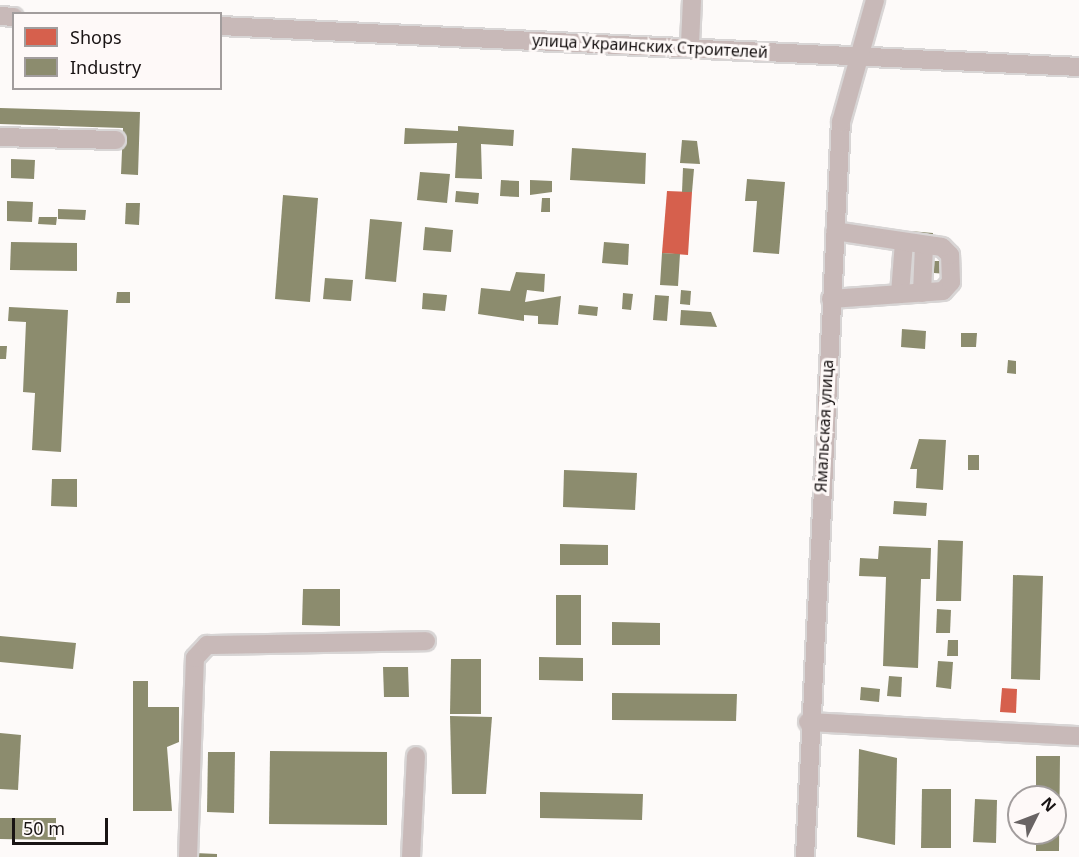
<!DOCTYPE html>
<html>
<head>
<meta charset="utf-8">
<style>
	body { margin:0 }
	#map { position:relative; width:1079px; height:857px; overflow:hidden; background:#fdfaf9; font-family:"Noto Sans",sans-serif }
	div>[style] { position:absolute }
	.shops>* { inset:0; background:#d6604d }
	.industry>* { inset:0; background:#8c8c6e }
	.roads { filter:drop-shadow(2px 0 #d8d5d5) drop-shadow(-2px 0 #d8d5d5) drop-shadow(0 2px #d8d5d5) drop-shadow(0 -2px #d8d5d5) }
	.minor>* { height:18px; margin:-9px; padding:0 9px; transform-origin:9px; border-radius:9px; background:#c8b9b8 }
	span { translate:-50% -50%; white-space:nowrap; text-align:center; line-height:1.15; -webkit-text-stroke:6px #fef9f8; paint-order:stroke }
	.street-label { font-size:16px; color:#191414 }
	.legend { position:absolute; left:12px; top:12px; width:210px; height:78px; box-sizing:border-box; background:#fef9f8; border:2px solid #a29d9d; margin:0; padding:8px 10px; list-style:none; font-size:18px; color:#191414 }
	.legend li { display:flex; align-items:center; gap:12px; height:30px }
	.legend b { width:30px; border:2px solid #a29d9d }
	.north { position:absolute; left:1007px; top:785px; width:60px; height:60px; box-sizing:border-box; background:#fef9f8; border:2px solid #a29d9d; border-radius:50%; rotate:48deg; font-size:16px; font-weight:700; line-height:24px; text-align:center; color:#191414 }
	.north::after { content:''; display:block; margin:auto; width:21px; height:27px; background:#696464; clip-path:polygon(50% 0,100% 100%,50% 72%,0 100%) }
	.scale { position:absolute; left:12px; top:818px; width:96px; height:27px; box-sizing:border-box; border:3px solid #191414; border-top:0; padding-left:8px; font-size:18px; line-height:21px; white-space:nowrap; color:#191414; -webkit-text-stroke:4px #fef9f8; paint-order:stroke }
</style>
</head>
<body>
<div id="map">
	<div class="shops">
		<div style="clip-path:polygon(667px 191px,692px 192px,688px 255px,662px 253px)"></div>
		<div style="clip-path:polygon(1002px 688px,1017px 689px,1016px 713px,1000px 712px)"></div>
	</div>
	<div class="industry">
		<div style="clip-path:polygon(0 108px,140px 112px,138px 175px,121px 174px,123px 128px,0 124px)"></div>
		<div style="clip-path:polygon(458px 126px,514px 130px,513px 146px,481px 144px,482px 179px,455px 178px,457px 143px,404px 144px,405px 128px,458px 131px)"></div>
		<div style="clip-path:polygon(682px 140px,697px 141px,700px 164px,680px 163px)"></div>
		<div style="clip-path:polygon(572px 148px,646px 153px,645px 184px,570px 180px)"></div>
		<div style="clip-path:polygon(11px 159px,35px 160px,34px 179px,11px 178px)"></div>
		<div style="clip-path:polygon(683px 168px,694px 169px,692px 192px,682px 192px)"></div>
		<div style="clip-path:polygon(420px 172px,450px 174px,447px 203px,417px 200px)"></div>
		<div style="clip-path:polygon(747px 179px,785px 182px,779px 254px,753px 252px,757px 201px,745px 201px)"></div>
		<div style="clip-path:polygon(501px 180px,519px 181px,519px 197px,500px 196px)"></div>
		<div style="clip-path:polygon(530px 180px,552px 181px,552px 192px,530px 195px)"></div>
		<div style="clip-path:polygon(456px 191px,479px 193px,478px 204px,455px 202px)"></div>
		<div style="clip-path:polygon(283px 195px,318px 198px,310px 302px,275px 299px)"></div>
		<div style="clip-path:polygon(542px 198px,550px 198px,550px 212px,541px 212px)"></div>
		<div style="clip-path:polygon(7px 201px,33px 202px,32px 222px,7px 221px)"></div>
		<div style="clip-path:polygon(126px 203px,140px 203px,139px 225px,125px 224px)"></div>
		<div style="clip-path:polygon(58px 209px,86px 210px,85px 220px,58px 219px)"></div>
		<div style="clip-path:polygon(39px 217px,57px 217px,56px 225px,38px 224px)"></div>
		<div style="clip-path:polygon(370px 219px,402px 222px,396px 282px,365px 279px)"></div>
		<div style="clip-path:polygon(425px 227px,453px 230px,451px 252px,423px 250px)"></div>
		<div style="clip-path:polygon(910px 231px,933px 233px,933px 239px,909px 237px)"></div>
		<div style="clip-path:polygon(11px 242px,77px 243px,77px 271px,10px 270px)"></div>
		<div style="clip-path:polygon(604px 242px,629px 244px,628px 265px,602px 263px)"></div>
		<div style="clip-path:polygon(662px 253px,680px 254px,678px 286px,660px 285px)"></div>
		<div style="clip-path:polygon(934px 261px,948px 261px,947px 274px,934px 273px)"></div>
		<div style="clip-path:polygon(516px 272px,545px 274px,544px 292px,527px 290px,525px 302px,561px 296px,558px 325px,538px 324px,538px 316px,524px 315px,524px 321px,478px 314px,481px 288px,510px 291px)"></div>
		<div style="clip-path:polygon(325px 278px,353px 280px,351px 301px,323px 299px)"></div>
		<div style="clip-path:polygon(681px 290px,691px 291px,690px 305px,680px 304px)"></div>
		<div style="clip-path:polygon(117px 292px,130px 292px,130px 303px,116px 303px)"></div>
		<div style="clip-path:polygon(423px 293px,447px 295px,445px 311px,422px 309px)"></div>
		<div style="clip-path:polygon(623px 293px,633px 294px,631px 310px,622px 309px)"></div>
		<div style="clip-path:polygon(655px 295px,669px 296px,667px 321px,653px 320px)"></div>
		<div style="clip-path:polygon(579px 305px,598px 307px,597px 316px,578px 314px)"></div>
		<div style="clip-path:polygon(9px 307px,68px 310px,61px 452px,32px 450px,35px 393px,23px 392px,26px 322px,8px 321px)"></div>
		<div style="clip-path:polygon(681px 310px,711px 312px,717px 327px,680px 325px)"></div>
		<div style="clip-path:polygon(902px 329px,926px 331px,925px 349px,901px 347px)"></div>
		<div style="clip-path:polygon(961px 333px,977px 333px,976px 347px,961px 347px)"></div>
		<div style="clip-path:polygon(0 346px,7px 346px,6px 359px,0 359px)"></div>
		<div style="clip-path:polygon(1008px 360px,1016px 361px,1016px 374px,1007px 373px)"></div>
		<div style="clip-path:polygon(919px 439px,946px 440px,943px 490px,916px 488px,917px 469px,910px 469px)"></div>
		<div style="clip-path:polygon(968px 455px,979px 455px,979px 470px,968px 470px)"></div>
		<div style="clip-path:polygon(564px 470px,637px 473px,635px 510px,563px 507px)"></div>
		<div style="clip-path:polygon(52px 479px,77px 479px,77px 507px,51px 506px)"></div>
		<div style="clip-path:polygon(894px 501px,927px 503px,926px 516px,893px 514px)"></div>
		<div style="clip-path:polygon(938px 540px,963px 541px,961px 601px,936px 601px)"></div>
		<div style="clip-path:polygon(560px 544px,608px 545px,608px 565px,560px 565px)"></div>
		<div style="clip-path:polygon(879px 546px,931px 548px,930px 579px,921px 579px,918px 668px,883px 666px,886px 577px,859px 576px,860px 558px,878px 559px)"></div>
		<div style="clip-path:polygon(1013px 575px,1043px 576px,1040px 680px,1011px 679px)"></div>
		<div style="clip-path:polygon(303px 589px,340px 589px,340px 626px,302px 625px)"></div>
		<div style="clip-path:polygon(556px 595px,581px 595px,581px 645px,556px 645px)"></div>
		<div style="clip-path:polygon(937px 609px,951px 610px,950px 633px,936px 633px)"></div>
		<div style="clip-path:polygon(612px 622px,660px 623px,660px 645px,612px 645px)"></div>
		<div style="clip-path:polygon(0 636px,76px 643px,73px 669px,0 662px)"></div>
		<div style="clip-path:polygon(948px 640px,958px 640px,958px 656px,947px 656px)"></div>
		<div style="clip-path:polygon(539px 657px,583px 658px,583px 681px,539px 680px)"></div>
		<div style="clip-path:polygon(451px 659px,481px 659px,481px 714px,450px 714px)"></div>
		<div style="clip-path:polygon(938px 661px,953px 662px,951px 689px,936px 687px)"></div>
		<div style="clip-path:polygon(383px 667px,408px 667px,409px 697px,384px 697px)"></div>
		<div style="clip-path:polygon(889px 676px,902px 677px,901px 697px,887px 696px)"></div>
		<div style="clip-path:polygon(133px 681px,148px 681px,148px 707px,179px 707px,179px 742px,167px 747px,172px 811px,133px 811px)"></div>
		<div style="clip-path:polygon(861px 687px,880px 689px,879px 702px,860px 700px)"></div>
		<div style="clip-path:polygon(612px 693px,737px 694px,736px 721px,612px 720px)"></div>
		<div style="clip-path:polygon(450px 716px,492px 717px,486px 794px,452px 794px)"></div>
		<div style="clip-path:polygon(0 733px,21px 735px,18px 790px,0 789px)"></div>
		<div style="clip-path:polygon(859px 749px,897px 758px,895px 845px,857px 837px)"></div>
		<div style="clip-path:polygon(270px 751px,387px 752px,387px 825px,269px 824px)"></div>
		<div style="clip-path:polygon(208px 752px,235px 752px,234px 813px,207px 812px)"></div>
		<div style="clip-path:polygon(1036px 756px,1060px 756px,1059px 851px,1036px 851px,1036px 833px,1055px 833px,1055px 797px,1036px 797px)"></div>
		<div style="clip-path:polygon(922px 789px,951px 789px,951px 848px,921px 848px)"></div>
		<div style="clip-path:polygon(540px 792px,643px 794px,642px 820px,540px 818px)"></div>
		<div style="clip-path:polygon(975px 799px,997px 800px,996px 843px,973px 842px)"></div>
		<div style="clip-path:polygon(0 818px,56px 818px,56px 840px,0 839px)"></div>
		<div style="clip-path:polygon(195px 853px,217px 854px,217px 857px,194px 857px)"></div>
	</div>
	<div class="roads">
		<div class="minor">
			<div style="left:0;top:16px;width:14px;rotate:4deg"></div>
			<div style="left:220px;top:26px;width:860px;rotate:2.73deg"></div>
			<div style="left:690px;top:44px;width:44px;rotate:-87.4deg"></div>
			<div style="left:0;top:137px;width:116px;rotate:1.5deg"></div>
			<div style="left:922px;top:293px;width:48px;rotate:-87.6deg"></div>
			<div style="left:900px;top:294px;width:52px;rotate:-85.6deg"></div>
			<div style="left:831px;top:299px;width:112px;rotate:-4.1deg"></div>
			<div style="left:943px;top:291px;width:12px;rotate:-48deg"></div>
			<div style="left:951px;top:282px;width:27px;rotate:-92deg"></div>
			<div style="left:950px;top:255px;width:11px;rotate:-135deg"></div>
			<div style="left:942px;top:247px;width:108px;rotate:-171.5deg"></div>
			<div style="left:808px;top:722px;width:271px;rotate:3deg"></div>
			<div style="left:188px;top:857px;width:199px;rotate:-88deg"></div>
			<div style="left:195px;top:658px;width:18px;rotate:-47deg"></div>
			<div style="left:207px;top:645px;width:219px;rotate:-1deg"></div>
			<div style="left:411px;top:857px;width:101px;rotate:-87.2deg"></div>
			<div style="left:805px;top:857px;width:736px;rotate:-87.2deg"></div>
			<div style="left:841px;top:122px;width:127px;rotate:-74.4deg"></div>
		</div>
	</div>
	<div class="street-label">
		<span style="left:650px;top:46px;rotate:3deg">улица Украинских Строителей</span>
		<span style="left:824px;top:426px;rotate:-87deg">Ямальская улица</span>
	</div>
	<ul class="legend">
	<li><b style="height:16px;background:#d6604d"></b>Shops</li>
	<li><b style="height:16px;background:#8c8c6e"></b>Industry</li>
	</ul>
	<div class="north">N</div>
	<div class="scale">50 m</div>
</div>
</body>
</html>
